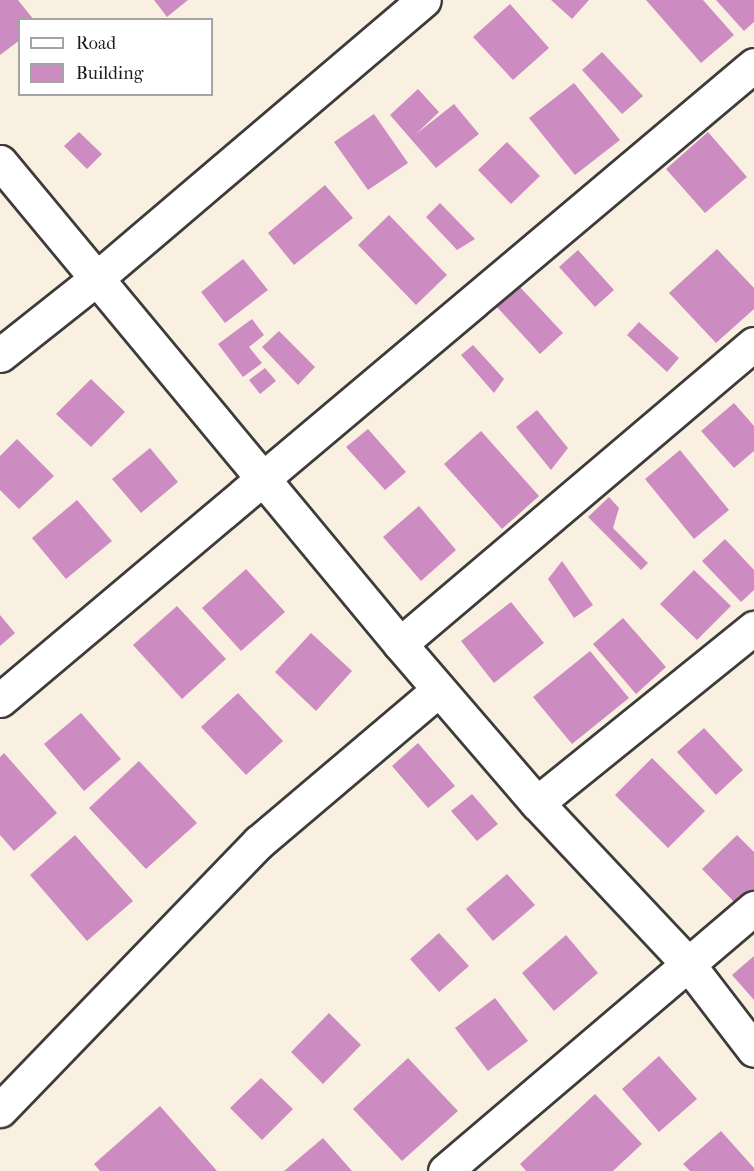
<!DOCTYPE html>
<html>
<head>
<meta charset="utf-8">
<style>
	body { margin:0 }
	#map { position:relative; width:754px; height:1171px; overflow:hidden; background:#faf0e2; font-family:"IM FELL French Canon",serif }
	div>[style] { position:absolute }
	.building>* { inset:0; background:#cd8cc1 }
	.roads { filter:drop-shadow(2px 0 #3d3c3a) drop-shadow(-2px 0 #3d3c3a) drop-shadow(0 2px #3d3c3a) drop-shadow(0 -2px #3d3c3a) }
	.minor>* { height:33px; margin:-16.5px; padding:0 16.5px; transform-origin:16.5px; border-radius:16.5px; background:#fff }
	span { translate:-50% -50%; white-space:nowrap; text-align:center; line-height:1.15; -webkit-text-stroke:4.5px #fff; paint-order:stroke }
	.legend { position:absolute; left:18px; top:18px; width:195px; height:78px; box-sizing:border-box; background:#fff; border:2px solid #a4a4a4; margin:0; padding:8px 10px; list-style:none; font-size:18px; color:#1c1c1c }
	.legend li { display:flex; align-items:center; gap:12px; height:30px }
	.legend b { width:30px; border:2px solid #a4a4a4 }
</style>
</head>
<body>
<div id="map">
	<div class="building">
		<div style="clip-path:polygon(0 0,18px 0,34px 20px,20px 20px,20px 40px,0 55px)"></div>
		<div style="clip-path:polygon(154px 0,188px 0,167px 17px)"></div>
		<div style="clip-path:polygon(551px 0,589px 0,572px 19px)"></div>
		<div style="clip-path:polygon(646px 0,703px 0,734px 35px,701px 63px)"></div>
		<div style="clip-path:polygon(716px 0,754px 0,754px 22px,744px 31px)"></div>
		<div style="clip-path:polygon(510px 4px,549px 48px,513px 80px,473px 37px)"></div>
		<div style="clip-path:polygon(602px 52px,643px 96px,622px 114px,582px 70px)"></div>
		<div style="clip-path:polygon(574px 83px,620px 140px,575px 175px,529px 118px)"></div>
		<div style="clip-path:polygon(418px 89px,439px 112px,416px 134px,454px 104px,479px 134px,436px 168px,390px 115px)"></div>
		<div style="clip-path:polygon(374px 114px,408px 163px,368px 190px,334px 142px)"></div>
		<div style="clip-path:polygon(79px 132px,102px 154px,87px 169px,64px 146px)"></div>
		<div style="clip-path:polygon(708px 132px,747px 177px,705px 213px,666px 169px)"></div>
		<div style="clip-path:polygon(507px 142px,540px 176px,511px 204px,478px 170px)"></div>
		<div style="clip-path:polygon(325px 185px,353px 218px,294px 265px,268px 233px)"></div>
		<div style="clip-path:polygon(440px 203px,475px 239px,457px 250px,426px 217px)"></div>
		<div style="clip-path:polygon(389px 215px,447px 275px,416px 305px,358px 245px)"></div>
		<div style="clip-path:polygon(717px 249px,754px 288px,754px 309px,716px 343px,669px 293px)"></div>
		<div style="clip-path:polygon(578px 250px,614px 290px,595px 307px,559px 267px)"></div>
		<div style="clip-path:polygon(243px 259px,268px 290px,225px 323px,201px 292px)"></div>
		<div style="clip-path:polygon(519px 286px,563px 333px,540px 354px,496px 306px)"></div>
		<div style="clip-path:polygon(252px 319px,264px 335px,249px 347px,262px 363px,243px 377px,218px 344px)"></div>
		<div style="clip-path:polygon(639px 322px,679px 358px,667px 372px,627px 335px)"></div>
		<div style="clip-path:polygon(279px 331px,315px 367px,298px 385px,262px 347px)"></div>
		<div style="clip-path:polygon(473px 345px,504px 379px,494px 393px,461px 355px)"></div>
		<div style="clip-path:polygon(265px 368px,276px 381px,260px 394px,249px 380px)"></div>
		<div style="clip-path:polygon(91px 379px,125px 412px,91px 447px,56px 414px)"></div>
		<div style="clip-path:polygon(734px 403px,754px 426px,754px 451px,734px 468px,701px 431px)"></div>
		<div style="clip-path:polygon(537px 410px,568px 448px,551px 470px,516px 427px)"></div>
		<div style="clip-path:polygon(368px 429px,406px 472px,385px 490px,346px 447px)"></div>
		<div style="clip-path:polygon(481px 431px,539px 496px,502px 529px,444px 464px)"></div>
		<div style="clip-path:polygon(17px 439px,54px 476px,19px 509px,0 490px,0 456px)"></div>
		<div style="clip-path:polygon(150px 448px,178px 482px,141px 513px,112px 479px)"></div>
		<div style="clip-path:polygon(680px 450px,729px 510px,694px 539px,645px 479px)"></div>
		<div style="clip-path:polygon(609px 497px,619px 508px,613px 528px,648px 563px,641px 570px,588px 517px)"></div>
		<div style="clip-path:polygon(77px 500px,112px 541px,66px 579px,32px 538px)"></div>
		<div style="clip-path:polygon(419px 506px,456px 550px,421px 581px,383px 537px)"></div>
		<div style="clip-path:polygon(725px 539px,754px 570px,754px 590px,741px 602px,702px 561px)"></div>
		<div style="clip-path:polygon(562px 561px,593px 605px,574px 618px,548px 579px)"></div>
		<div style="clip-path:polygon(246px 569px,285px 612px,241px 651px,202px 608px)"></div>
		<div style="clip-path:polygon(694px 570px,731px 606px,697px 640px,660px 604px)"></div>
		<div style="clip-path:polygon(511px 602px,544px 643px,494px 683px,461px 641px)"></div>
		<div style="clip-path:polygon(177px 606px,226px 659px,182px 699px,133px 645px)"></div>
		<div style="clip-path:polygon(0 615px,15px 633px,0 646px)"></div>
		<div style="clip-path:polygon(623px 618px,666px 667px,636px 694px,593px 644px)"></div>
		<div style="clip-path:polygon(311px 633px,352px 671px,316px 711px,275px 672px)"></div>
		<div style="clip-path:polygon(590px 651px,629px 698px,572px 744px,533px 697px)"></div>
		<div style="clip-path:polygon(238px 693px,283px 741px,246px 775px,201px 727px)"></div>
		<div style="clip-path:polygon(81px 713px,121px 759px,84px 791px,44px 744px)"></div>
		<div style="clip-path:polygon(704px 728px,743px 770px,716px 795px,677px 752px)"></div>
		<div style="clip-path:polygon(418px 743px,455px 786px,428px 808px,392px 766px)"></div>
		<div style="clip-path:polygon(4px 753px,57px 813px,14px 851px,0 835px,0 757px)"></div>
		<div style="clip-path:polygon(652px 758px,705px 811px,668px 848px,615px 795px)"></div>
		<div style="clip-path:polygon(139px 761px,197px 823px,146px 869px,89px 808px)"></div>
		<div style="clip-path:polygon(472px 794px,498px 824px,477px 841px,451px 811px)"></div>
		<div style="clip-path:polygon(75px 835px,133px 901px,87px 941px,30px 875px)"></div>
		<div style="clip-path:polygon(737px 835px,754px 852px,754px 894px,740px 908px,702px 869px)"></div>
		<div style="clip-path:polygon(507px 874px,535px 905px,493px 941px,466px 909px)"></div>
		<div style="clip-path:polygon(439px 933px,469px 966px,439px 992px,410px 959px)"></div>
		<div style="clip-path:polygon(566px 935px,598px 973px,554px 1011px,522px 973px)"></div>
		<div style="clip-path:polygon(754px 956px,754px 1000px,732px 975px)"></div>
		<div style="clip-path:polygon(495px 998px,528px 1041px,488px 1071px,455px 1028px)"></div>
		<div style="clip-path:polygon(329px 1013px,361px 1045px,323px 1084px,291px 1052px)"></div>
		<div style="clip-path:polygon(659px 1056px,697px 1099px,659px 1132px,622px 1089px)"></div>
		<div style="clip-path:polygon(408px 1058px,458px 1111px,402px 1161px,353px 1109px)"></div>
		<div style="clip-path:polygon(261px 1078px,293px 1109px,262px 1140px,230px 1108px)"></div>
		<div style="clip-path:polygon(595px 1094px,642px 1144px,613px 1171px,526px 1171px,520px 1164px)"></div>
		<div style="clip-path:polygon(160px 1106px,217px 1171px,100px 1171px,94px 1164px)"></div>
		<div style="clip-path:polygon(721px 1131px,754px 1168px,754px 1171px,690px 1171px,683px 1164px)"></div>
		<div style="clip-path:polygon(323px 1138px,352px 1171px,284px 1171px)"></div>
	</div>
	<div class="roads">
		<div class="minor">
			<div style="left:0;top:162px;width:626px;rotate:50.31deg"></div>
			<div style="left:400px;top:644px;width:210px;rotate:49.3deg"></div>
			<div style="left:537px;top:803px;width:221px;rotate:46.8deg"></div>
			<div style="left:688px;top:964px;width:108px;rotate:52.5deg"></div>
			<div style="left:0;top:355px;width:124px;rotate:-38.4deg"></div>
			<div style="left:97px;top:278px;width:429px;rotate:-40.4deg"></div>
			<div style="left:400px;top:644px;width:464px;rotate:-40.3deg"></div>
			<div style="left:0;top:700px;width:986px;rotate:-40.1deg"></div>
			<div style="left:537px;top:803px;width:279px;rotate:-38.9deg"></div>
			<div style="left:0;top:1110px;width:373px;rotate:-46deg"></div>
			<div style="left:259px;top:842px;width:235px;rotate:-40.3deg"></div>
			<div style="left:445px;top:1171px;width:406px;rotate:-40.4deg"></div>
		</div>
	</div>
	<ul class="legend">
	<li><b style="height:8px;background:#fff"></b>Road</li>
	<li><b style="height:16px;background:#cd8cc1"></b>Building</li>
	</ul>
</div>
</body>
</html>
